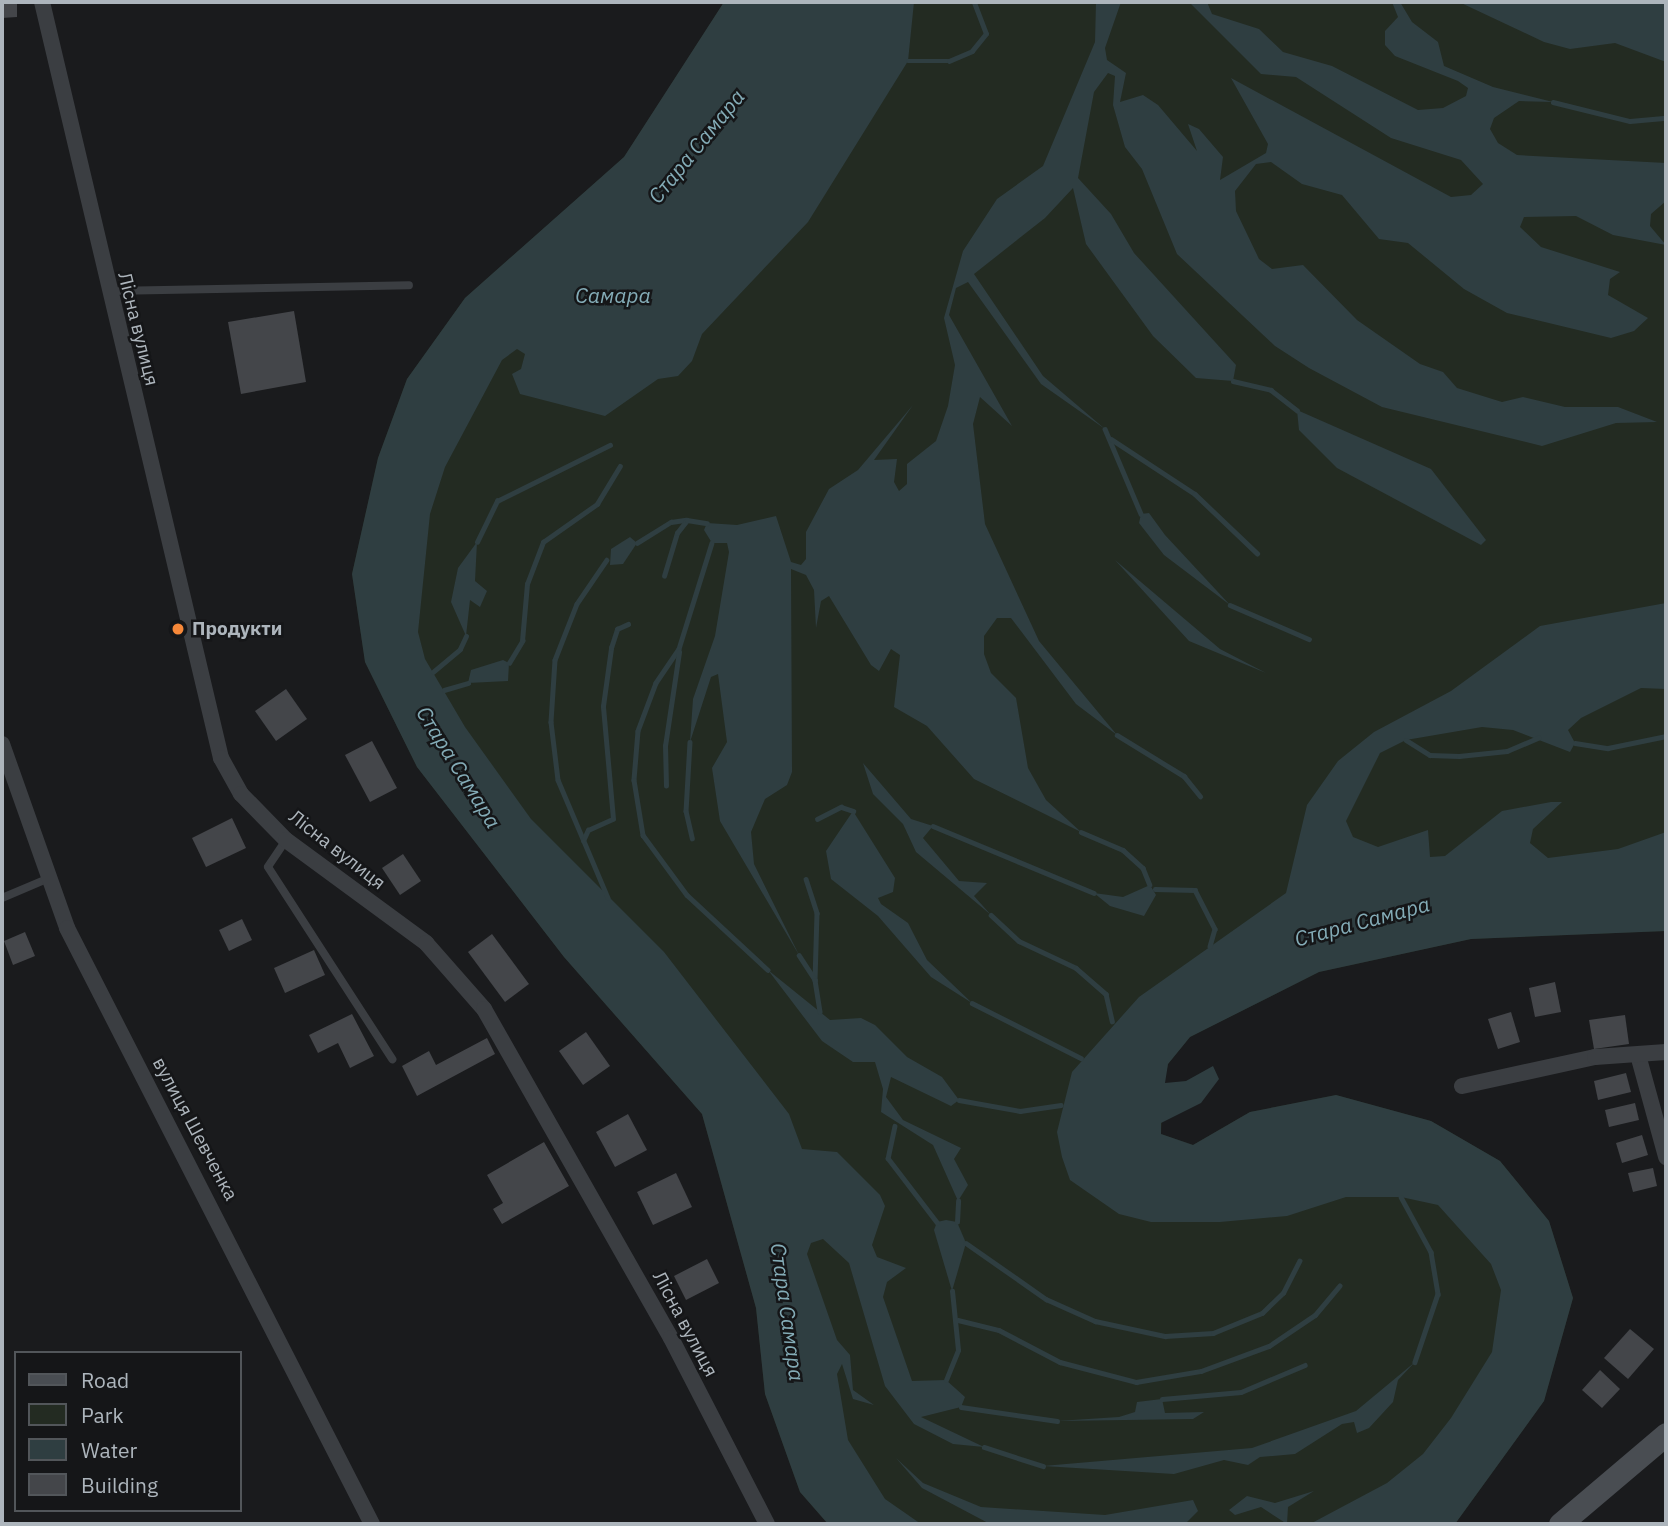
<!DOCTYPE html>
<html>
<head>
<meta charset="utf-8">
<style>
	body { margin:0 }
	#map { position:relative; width:1668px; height:1526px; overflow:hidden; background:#1a1b1d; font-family:"IBM Plex Sans",sans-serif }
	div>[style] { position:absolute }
	.green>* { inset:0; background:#232b22 }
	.water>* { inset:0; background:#2f3e41 }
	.stream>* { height:4.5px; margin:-2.25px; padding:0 2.25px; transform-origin:2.25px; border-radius:2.25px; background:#2f3e41 }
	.building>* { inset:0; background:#44464a }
	.lane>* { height:8px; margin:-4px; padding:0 4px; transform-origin:4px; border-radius:4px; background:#3b3e42 }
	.street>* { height:16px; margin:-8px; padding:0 8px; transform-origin:8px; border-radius:8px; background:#3b3e42 }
	.secondary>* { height:23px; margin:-11.5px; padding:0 11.5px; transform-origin:11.5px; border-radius:11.5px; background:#494d52 }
	.dots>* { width:19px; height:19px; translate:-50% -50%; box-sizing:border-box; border:4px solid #151618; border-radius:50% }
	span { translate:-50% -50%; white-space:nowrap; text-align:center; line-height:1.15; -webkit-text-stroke:5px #151618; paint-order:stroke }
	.street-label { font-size:19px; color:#adb5bc }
	.poi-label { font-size:19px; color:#adb5bc; font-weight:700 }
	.left { translate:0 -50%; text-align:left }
	.water-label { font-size:21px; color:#84acb7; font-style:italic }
	.frame { position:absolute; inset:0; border:4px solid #adb5bc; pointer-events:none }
	.legend { position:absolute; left:14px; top:1351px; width:228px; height:161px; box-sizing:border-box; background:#151618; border:2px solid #52565a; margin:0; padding:9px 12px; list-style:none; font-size:21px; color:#adb5bc }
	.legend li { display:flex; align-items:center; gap:14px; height:35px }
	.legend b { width:35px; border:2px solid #52565a }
</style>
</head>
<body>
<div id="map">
	<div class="green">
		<div style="clip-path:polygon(724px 2px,1666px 2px,1666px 931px,1471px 939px,1319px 972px,1190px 1037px,1168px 1064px,1164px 1083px,1161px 1134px,1193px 1145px,1250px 1112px,1336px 1095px,1431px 1121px,1500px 1161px,1549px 1221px,1573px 1298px,1544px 1401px,1455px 1524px,828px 1524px,800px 1492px,765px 1394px,756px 1308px,702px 1114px,564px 957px,417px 767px,365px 662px,352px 574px,378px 458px,407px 379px,465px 298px,624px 157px)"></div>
	</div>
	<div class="water">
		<div style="clip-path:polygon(724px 2px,914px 2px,908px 61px,808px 222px,702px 334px,692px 361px,678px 376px,658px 379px,605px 416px,520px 394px,512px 374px,521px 369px,525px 354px,517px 349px,502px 360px,445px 467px,430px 514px,418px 632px,425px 659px,465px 727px,531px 819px,664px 952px,789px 1114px,802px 1149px,837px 1152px,880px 1195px,885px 1206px,872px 1245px,877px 1257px,906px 1268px,887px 1282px,883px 1297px,912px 1381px,946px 1380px,965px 1397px,961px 1407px,921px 1417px,984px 1447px,953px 1444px,914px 1424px,885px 1386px,849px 1263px,823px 1239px,811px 1243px,807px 1254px,837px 1340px,850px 1355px,853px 1390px,874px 1405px,853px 1399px,842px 1364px,837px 1374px,848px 1440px,885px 1499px,921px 1524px,828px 1524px,800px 1492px,765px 1394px,756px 1308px,702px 1114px,564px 957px,417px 767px,365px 662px,352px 574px,378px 458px,407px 379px,465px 298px,624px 157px)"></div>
		<div style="clip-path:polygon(1096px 2px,1121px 2px,1105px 48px,1107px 60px,1126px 73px,1120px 102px,1143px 95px,1158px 105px,1197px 151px,1188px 124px,1199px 129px,1223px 157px,1220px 180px,1266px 153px,1268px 144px,1231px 78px,1451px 197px,1471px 195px,1483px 184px,1461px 160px,1391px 138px,1296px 77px,1261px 74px,1189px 2px,1207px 2px,1212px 14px,1259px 29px,1283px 52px,1332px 66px,1418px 110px,1443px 108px,1466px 96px,1468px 88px,1458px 81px,1395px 56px,1385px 45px,1385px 31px,1398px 17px,1392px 2px,1400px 2px,1412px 22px,1438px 42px,1444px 66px,1493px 87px,1553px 102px,1519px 101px,1494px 118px,1490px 129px,1498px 143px,1517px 155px,1666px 163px,1666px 201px,1651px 214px,1650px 226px,1666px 245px,1613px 235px,1576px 216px,1524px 217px,1520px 227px,1541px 247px,1620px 272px,1610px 279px,1608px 295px,1648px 318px,1634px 331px,1611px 338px,1507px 313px,1464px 289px,1408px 243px,1379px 239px,1342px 195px,1302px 184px,1271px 162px,1256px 164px,1235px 191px,1236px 211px,1259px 259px,1272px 269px,1303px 265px,1357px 320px,1420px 364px,1443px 372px,1457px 388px,1502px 402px,1523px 397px,1565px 407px,1618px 407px,1657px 422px,1616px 423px,1542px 446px,1382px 407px,1309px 368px,1275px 346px,1177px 254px,1142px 169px,1125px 147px,1113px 105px,1115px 76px,1108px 73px,1094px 92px,1078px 178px,1111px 214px,1134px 253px,1236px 365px,1233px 381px,1196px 378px,1153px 336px,1086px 244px,1073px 188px,1045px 218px,974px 274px,1043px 376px,1105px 429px,1041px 384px,968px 282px,956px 288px,949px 315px,1012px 426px,980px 397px,973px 424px,985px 524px,1039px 641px,1117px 735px,1076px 704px,1011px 618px,997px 618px,984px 636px,984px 654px,991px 673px,1016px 698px,1028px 768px,1046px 800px,1081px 832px,974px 779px,927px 726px,894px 707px,900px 655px,891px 649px,879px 671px,871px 665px,829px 596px,821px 601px,816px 628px,814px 590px,806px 575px,791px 569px,792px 772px,787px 785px,765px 799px,751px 832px,754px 864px,799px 955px,720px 821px,712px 768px,727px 742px,718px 674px,711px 677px,690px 742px,693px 699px,715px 636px,729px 552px,727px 543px,712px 543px,704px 530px,707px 523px,737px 525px,776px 516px,791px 562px,801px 565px,806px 559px,806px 532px,829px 489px,858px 470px,913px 405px,874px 460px,897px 459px,894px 482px,899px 491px,907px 484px,907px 464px,936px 441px,948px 406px,955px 365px,944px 318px,963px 251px,997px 199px,1043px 166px,1095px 42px)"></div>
		<div style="clip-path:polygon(1459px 2px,1666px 2px,1666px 62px,1615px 43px,1570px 49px,1544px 42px)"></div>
		<div style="clip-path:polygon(1297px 410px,1431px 469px,1486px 540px,1481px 545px,1337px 468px,1299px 430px)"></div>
		<div style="clip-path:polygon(1149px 513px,1165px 535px,1230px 605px,1164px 555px,1139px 523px,1141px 514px)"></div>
		<div style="clip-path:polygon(630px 537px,637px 543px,623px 564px,610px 565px,611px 549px)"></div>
		<div style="clip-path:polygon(477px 542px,475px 581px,487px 591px,480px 607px,470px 600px,466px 636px,451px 602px,458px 568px)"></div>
		<div style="clip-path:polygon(1115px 560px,1220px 649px,1266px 673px,1189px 641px)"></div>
		<div style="clip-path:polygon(1666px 603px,1666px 689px,1641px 688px,1581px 718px,1568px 730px,1575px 743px,1570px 752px,1513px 730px,1482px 727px,1406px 740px,1380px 753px,1346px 821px,1353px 837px,1378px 847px,1428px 830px,1430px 857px,1445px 856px,1502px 811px,1551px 802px,1562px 802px,1533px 829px,1530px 843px,1548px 858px,1618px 849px,1666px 832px,1666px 931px,1471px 939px,1319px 972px,1190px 1037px,1168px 1064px,1165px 1083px,1186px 1081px,1213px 1066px,1219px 1079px,1201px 1103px,1161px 1123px,1161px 1134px,1193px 1145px,1250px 1112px,1336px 1095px,1431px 1121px,1500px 1161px,1549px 1221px,1573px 1298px,1544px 1401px,1455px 1524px,1310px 1524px,1387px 1483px,1423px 1454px,1451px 1418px,1492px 1352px,1501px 1290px,1491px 1264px,1438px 1205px,1401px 1197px,1346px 1197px,1287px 1216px,1220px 1222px,1151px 1222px,1119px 1214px,1070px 1180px,1062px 1157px,1057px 1132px,1072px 1072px,1139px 997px,1286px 893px,1307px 805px,1338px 761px,1374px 732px,1451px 691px,1540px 626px)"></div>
		<div style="clip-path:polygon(503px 660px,509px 663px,508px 681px,468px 683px,471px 670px)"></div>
		<div style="clip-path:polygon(863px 763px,911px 819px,933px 826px,923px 838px,959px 881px,987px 883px,974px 896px,991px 915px,916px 852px,903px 824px,873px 794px)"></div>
		<div style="clip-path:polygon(853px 811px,895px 878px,893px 892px,878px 898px,881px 904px,908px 923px,927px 960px,972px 1003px,931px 977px,878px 916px,831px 879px,826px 851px)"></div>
		<div style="clip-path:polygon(1150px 885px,1156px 895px,1144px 916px,1110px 906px,1094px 893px,1123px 897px)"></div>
		<div style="clip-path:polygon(768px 970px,830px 1020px,861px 1018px,875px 1025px,907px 1057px,942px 1077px,959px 1100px,951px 1106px,891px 1077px,886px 1097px,903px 1120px,961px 1148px,954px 1159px,968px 1185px,958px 1201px,933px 1145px,881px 1112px,883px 1089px,875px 1062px,853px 1062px,822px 1041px)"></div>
		<div style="clip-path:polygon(946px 1220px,957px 1222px,966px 1243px,952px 1291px,934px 1230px,937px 1222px)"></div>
		<div style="clip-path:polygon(1415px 1362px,1398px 1380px,1393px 1402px,1369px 1428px,1357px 1433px,1354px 1422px,1342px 1424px,1295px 1454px,1260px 1457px,1248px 1465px,1224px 1460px,1174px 1474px,1043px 1466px,1252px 1448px,1356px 1411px)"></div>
		<div style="clip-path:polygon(1162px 1399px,1165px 1413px,1204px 1412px,1193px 1419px,1057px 1421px,1119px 1417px,1135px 1412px,1137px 1402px)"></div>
		<div style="clip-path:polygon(896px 1458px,923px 1483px,981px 1507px,1105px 1515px,1193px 1500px,1198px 1511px,1185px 1524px,990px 1524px,922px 1488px)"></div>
		<div style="clip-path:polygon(1314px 1491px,1288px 1507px,1287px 1524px,1261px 1507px,1235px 1515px,1229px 1510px,1247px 1496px,1275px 1503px)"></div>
	</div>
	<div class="stream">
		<div style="left:908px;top:61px;width:41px"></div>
		<div style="left:949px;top:61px;width:25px;rotate:-23deg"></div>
		<div style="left:972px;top:51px;width:22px;rotate:-51deg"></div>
		<div style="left:986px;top:34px;width:34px;rotate:-111deg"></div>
		<div style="left:1553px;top:102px;width:79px;rotate:13.9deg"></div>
		<div style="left:1630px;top:121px;width:36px;rotate:-5deg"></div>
		<div style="left:1233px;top:381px;width:39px;rotate:13deg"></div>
		<div style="left:1271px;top:390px;width:33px;rotate:38deg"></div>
		<div style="left:1105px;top:429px;width:92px;rotate:67deg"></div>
		<div style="left:1111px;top:439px;width:100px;rotate:33.2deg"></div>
		<div style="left:1195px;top:494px;width:86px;rotate:43.6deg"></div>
		<div style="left:477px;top:542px;width:46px;rotate:-64deg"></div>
		<div style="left:497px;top:501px;width:126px;rotate:-26.4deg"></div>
		<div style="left:637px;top:543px;width:40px;rotate:-32deg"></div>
		<div style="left:671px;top:522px;width:15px;rotate:-8deg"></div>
		<div style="left:712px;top:543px;width:111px;rotate:107.3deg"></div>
		<div style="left:679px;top:649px;width:41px;rotate:124.1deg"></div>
		<div style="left:656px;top:683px;width:51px;rotate:110.6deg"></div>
		<div style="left:638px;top:731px;width:49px;rotate:94.7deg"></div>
		<div style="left:634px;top:780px;width:56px;rotate:80.7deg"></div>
		<div style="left:643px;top:835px;width:74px;rotate:53.7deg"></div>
		<div style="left:687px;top:895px;width:110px;rotate:42.8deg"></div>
		<div style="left:607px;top:560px;width:53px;rotate:124.3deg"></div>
		<div style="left:577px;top:604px;width:60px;rotate:111.4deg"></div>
		<div style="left:555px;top:660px;width:62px;rotate:93.7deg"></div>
		<div style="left:551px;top:722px;width:58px;rotate:83.1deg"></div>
		<div style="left:558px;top:780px;width:128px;rotate:67deg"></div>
		<div style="left:664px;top:576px;width:45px;rotate:-73.2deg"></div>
		<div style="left:677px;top:533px;width:16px;rotate:-52deg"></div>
		<div style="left:687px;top:520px;width:20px;rotate:9deg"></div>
		<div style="left:1230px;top:605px;width:86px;rotate:23.3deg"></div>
		<div style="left:509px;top:663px;width:26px;rotate:-59deg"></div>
		<div style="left:522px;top:641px;width:57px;rotate:-85deg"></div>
		<div style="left:527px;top:584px;width:45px;rotate:-69.1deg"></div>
		<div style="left:543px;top:542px;width:66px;rotate:-35.1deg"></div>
		<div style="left:597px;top:504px;width:44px;rotate:-58.8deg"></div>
		<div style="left:433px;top:672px;width:35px;rotate:-40deg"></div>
		<div style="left:460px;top:649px;width:14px;rotate:-65deg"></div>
		<div style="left:444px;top:690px;width:25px;rotate:-16deg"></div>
		<div style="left:1117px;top:735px;width:79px;rotate:31.5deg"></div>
		<div style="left:1184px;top:776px;width:26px;rotate:51deg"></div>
		<div style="left:1406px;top:740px;width:28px;rotate:32deg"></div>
		<div style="left:1430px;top:755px;width:29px;rotate:2deg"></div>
		<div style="left:1459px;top:756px;width:48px;rotate:-5.9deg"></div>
		<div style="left:1507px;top:751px;width:34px;rotate:-23deg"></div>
		<div style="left:690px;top:742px;width:69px;rotate:93.3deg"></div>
		<div style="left:686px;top:811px;width:28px;rotate:77deg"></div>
		<div style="left:1575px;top:743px;width:33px;rotate:9deg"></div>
		<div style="left:1608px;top:748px;width:59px;rotate:-11.7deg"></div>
		<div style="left:666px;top:786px;width:40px;rotate:-91.4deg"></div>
		<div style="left:665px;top:746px;width:95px;rotate:-81.5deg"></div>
		<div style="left:817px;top:819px;width:27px;rotate:-27deg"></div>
		<div style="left:841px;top:807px;width:13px;rotate:18deg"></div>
		<div style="left:933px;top:826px;width:174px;rotate:22.6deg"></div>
		<div style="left:1081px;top:832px;width:46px;rotate:23.2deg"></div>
		<div style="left:1123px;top:850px;width:27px;rotate:42deg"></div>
		<div style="left:1143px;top:868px;width:18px;rotate:68deg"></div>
		<div style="left:583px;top:841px;width:12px;rotate:-66deg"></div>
		<div style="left:588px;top:830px;width:27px;rotate:-24deg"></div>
		<div style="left:613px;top:819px;width:113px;rotate:-95.1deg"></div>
		<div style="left:603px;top:706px;width:59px;rotate:-82.1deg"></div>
		<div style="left:611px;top:648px;width:20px;rotate:-72deg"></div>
		<div style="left:617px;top:629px;width:12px;rotate:-24deg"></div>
		<div style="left:806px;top:879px;width:36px;rotate:72deg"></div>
		<div style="left:817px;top:913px;width:67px;rotate:91.7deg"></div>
		<div style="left:1155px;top:889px;width:40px;rotate:1.4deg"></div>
		<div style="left:1195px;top:890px;width:44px;rotate:62.9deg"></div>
		<div style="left:1215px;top:929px;width:18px;rotate:106deg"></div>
		<div style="left:991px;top:915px;width:38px;rotate:43deg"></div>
		<div style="left:1019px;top:941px;width:63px;rotate:25.3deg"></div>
		<div style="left:1076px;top:968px;width:40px;rotate:41deg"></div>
		<div style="left:1106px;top:994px;width:28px;rotate:77deg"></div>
		<div style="left:799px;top:955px;width:30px;rotate:57deg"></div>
		<div style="left:815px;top:980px;width:32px;rotate:81deg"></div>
		<div style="left:972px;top:1003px;width:122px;rotate:26.8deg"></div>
		<div style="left:959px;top:1100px;width:62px;rotate:10.2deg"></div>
		<div style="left:1020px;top:1111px;width:41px;rotate:-8.3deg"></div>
		<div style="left:895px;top:1126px;width:33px;rotate:102deg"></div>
		<div style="left:888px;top:1158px;width:81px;rotate:52.6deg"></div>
		<div style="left:1401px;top:1197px;width:63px;rotate:61.4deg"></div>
		<div style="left:1431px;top:1252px;width:43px;rotate:80.5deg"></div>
		<div style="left:1438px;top:1294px;width:72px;rotate:108.7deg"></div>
		<div style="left:957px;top:1222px;width:21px;rotate:-87deg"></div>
		<div style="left:966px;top:1243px;width:98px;rotate:35deg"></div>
		<div style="left:1046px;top:1299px;width:54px;rotate:24.2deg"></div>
		<div style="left:1095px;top:1321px;width:72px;rotate:12.1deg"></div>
		<div style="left:1165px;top:1336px;width:48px;rotate:-3.6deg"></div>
		<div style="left:1213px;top:1333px;width:53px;rotate:-22.2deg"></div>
		<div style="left:1262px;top:1313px;width:29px;rotate:-44deg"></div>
		<div style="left:1283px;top:1293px;width:36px;rotate:-63deg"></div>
		<div style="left:958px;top:1320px;width:42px;rotate:13.7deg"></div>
		<div style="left:999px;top:1330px;width:69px;rotate:27.7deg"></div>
		<div style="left:1060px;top:1362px;width:79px;rotate:14.7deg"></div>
		<div style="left:1136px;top:1382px;width:66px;rotate:-9.6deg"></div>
		<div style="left:1201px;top:1371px;width:72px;rotate:-20.2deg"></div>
		<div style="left:1269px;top:1346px;width:55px;rotate:-34deg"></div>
		<div style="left:1315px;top:1315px;width:38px;rotate:-50deg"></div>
		<div style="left:946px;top:1380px;width:32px;rotate:-68deg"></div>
		<div style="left:958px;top:1350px;width:59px;rotate:-95.8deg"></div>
		<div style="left:1162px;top:1399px;width:79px;rotate:-5.1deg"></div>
		<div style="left:1241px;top:1392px;width:69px;rotate:-22.9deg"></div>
		<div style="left:961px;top:1407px;width:97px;rotate:8.3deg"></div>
		<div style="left:984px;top:1447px;width:62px;rotate:17.9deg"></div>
	</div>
	<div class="building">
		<div style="clip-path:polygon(2px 2px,17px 2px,17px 17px,2px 18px)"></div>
		<div style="clip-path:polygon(294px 311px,306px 382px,241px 394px,228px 322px)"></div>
		<div style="clip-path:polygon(286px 689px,307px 719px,276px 741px,255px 711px)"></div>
		<div style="clip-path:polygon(372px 741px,397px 788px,370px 802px,345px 755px)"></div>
		<div style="clip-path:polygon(232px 818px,246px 848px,206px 867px,192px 838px)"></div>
		<div style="clip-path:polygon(403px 854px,421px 881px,400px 895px,382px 868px)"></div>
		<div style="clip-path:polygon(242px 919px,252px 940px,229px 951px,219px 930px)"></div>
		<div style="clip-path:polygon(25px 932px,35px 956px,13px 965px,4px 941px)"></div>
		<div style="clip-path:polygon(492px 934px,529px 984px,505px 1002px,468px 952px)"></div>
		<div style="clip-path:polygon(314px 950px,325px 975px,285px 993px,274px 968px)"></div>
		<div style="clip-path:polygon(1555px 982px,1561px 1012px,1535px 1017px,1529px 988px)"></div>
		<div style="clip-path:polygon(1511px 1012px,1520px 1042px,1498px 1049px,1488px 1019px)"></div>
		<div style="clip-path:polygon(352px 1014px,374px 1056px,350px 1068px,338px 1043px,318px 1053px,309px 1035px)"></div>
		<div style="clip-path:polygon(1625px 1015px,1629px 1044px,1594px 1049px,1589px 1020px)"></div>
		<div style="clip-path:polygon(586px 1032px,610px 1066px,583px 1085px,559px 1051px)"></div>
		<div style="clip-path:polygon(487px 1038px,495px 1054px,417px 1096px,402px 1066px,429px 1051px,436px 1065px)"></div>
		<div style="clip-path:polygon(1626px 1073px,1631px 1092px,1598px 1100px,1594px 1081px)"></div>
		<div style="clip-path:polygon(1635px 1103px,1639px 1120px,1609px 1127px,1605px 1110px)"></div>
		<div style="clip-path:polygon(628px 1114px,647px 1150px,615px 1167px,596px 1132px)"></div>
		<div style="clip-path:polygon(1642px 1135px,1648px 1155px,1622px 1163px,1616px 1143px)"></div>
		<div style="clip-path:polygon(544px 1142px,569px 1186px,502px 1224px,493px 1209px,503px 1203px,487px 1175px)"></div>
		<div style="clip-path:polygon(1653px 1168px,1657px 1186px,1633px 1192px,1628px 1173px)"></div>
		<div style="clip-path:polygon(676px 1173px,692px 1207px,653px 1225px,637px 1192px)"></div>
		<div style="clip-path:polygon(707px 1259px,719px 1283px,686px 1300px,674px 1276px)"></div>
		<div style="clip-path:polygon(1630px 1329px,1654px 1349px,1628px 1379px,1604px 1358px)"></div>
		<div style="clip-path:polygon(1600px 1370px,1620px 1389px,1602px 1408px,1582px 1390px)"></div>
	</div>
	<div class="lane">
		<div style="left:110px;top:291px;width:299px;rotate:-1.1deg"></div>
		<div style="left:286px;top:840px;width:32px;rotate:124deg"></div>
		<div style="left:268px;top:867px;width:229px;rotate:57.1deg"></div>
		<div style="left:2px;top:898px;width:49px;rotate:-22.9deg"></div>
	</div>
	<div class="street">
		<div style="left:42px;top:2px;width:777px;rotate:76.68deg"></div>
		<div style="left:221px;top:758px;width:41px;rotate:60.9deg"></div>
		<div style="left:241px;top:794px;width:64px;rotate:45.6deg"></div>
		<div style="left:286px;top:840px;width:174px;rotate:36.3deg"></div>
		<div style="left:426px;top:943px;width:88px;rotate:48.7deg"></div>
		<div style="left:484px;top:1009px;width:378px;rotate:60.4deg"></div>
		<div style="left:671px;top:1338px;width:209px;rotate:62.7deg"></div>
		<div style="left:2px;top:744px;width:195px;rotate:70.5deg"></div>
		<div style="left:67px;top:928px;width:670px;rotate:62.9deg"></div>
		<div style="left:1638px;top:1055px;width:106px;rotate:74.6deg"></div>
		<div style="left:1462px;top:1086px;width:136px;rotate:-12.3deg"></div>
		<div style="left:1595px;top:1057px;width:71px;rotate:-4deg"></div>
	</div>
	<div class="secondary">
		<div style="left:1560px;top:1524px;width:139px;rotate:-40.3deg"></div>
	</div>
	<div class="dots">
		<div style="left:178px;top:629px;background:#f68839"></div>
	</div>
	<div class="street-label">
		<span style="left:138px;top:329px;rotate:76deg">Лісна вулиця</span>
		<span style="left:337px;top:850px;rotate:38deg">Лісна вулиця</span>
		<span style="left:195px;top:1129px;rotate:62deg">вулиця Шевченка</span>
		<span style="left:685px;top:1324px;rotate:62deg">Лісна вулиця</span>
	</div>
	<div class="poi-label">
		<span class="left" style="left:192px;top:629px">Продукти</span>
	</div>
	<div class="water-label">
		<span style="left:696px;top:146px;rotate:-51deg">Стара Самара</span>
		<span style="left:613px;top:295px">Самара</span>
		<span style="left:459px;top:767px;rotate:58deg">Стара Самара</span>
		<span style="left:1362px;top:921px;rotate:-15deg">Стара Самара</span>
		<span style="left:788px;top:1312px;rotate:82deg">Стара Самара</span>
	</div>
	<div class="frame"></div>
	<ul class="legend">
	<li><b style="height:9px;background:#494d52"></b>Road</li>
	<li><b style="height:19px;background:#232b22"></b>Park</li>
	<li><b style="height:19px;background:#2f3e41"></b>Water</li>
	<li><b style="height:19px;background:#44464a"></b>Building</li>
	</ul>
</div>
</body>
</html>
